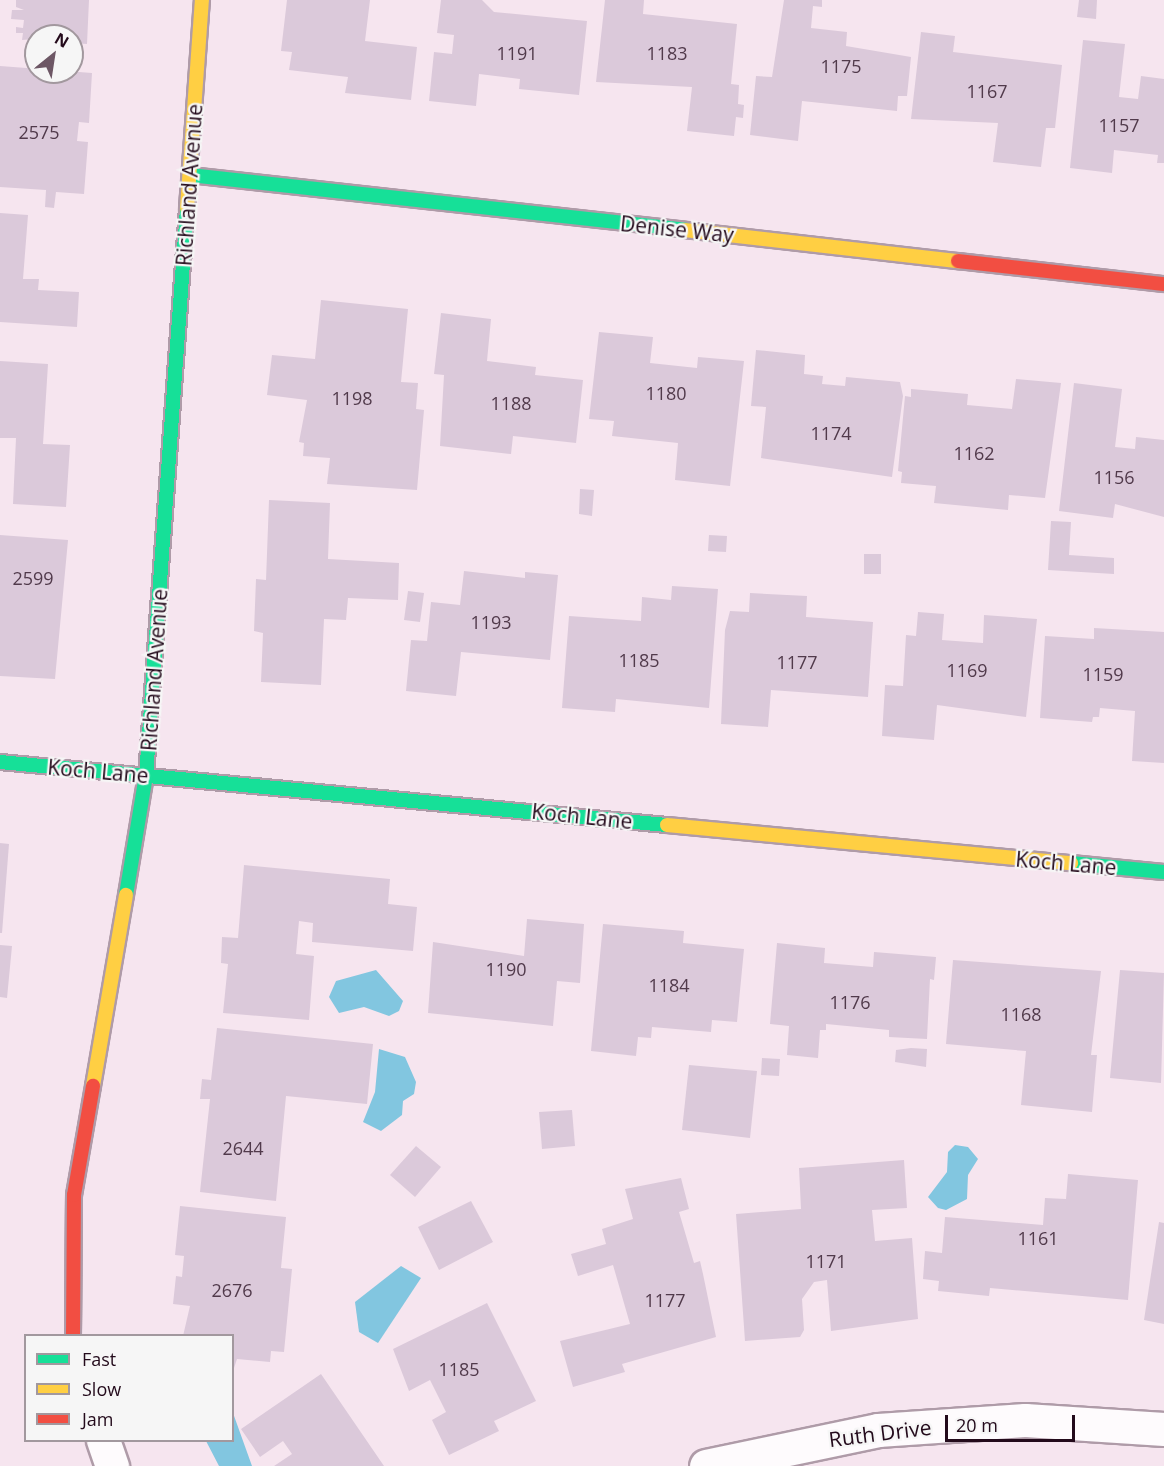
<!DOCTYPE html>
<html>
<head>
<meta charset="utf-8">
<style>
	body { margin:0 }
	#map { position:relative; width:1164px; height:1466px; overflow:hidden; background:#f6e5ef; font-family:"Open Sans",sans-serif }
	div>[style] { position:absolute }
	.water>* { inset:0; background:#82c6e0 }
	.building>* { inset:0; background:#dbc9da }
	.roads { filter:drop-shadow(2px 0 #af9ba8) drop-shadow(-2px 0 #af9ba8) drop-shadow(0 2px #af9ba8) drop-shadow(0 -2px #af9ba8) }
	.street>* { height:33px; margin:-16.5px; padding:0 16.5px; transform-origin:16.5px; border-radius:16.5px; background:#fefbfd }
	.fast>* { height:14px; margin:-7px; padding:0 7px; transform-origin:7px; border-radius:7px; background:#16e098 }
	.slow>* { height:14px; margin:-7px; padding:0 7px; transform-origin:7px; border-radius:7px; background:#ffcf43 }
	.jam>* { height:14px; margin:-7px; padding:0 7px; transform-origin:7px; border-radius:7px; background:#f24e42 }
	span { translate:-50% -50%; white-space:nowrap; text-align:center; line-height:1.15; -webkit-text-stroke:4.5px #f6f6f6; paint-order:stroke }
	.number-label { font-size:18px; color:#513a4b }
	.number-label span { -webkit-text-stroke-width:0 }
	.street-label { font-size:21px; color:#230a1b }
	.legend { position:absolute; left:24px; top:1334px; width:210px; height:108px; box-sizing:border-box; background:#f6f6f6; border:2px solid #a2989e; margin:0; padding:8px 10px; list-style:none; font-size:18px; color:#230a1b }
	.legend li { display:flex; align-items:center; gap:12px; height:30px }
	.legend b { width:30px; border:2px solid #a2989e }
	.north { position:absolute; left:24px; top:24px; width:60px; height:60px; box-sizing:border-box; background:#f6f6f6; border:2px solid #a2989e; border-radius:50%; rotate:30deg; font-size:16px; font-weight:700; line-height:24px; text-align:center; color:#230a1b }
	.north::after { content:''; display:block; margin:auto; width:21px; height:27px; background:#6d5765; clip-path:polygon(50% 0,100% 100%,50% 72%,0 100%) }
	.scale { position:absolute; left:945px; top:1415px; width:130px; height:27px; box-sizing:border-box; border:3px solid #230a1b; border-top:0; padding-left:8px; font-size:18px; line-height:21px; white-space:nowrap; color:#230a1b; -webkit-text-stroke:4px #f6f6f6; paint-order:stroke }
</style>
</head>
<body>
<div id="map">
	<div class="water">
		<div style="clip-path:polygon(376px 970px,403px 1001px,399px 1011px,389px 1016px,364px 1007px,339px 1013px,329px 997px,336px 981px)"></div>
		<div style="clip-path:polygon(379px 1049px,405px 1057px,416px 1082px,414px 1094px,403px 1101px,402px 1115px,381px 1131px,363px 1122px,375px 1092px)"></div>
		<div style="clip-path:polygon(955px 1145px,968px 1147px,978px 1159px,968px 1175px,967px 1199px,946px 1210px,938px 1208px,928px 1197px,947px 1172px,948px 1152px)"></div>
		<div style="clip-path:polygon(401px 1266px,421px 1278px,378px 1343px,359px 1332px,355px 1302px)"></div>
		<div style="clip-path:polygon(233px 1404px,233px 1413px,252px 1466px,219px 1466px,206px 1441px,232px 1440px)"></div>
	</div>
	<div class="building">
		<div style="clip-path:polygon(16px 0,89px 0,87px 44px,72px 43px,72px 36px,22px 40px,23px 33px,16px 33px,16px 27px,23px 28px,24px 20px,11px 19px,12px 10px,24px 10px,16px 7px)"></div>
		<div style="clip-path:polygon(287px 0,370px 0,365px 41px,417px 47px,411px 100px,345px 93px,348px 77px,289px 70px,292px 52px,281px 51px)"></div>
		<div style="clip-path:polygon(441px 0,482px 0,494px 12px,587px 21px,579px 95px,519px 89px,520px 79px,479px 74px,476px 106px,429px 101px,434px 52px,452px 54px,454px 35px,437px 33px)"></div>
		<div style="clip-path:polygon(605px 0,644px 0,643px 14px,737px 24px,731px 84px,739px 85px,738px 104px,744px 105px,743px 118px,736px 117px,734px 136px,687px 131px,692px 87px,596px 82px)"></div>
		<div style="clip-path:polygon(784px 0,822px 0,822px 7px,813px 6px,811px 28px,847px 32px,846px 46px,911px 57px,907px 96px,898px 96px,897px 111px,802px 101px,798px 141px,750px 135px,756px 76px,772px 77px)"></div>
		<div style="clip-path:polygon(1079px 0,1097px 0,1096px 19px,1077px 17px)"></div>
		<div style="clip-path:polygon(921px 32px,955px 36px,953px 52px,1062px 65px,1055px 128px,1046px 128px,1041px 167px,993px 162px,998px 123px,911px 119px)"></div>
		<div style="clip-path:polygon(1083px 40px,1125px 44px,1119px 97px,1138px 99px,1141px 76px,1164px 79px,1164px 163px,1157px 163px,1158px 155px,1114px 150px,1112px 173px,1070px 168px)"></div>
		<div style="clip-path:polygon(0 66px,92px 73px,89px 123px,79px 122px,77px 141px,88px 142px,84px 194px,56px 192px,54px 208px,45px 207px,46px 190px,0 187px)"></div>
		<div style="clip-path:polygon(0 213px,28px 215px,23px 279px,39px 279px,38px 290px,79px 292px,77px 327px,0 322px)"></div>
		<div style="clip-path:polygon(321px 300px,408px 309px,401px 382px,418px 383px,416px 409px,424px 410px,417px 490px,327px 484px,330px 458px,303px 456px,304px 443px,299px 442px,307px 400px,267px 395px,272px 355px,315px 359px)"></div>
		<div style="clip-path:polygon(441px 313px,491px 319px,487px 361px,536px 367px,535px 375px,583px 380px,576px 443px,513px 436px,511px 454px,440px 446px,444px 375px,434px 374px)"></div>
		<div style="clip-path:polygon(599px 332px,653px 337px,650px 363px,697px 368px,698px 357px,744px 361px,730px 486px,675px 480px,678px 443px,612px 436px,614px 421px,589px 419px)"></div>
		<div style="clip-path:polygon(756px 350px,805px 355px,804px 374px,823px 376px,822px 384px,845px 386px,846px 377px,900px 382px,903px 396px,892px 477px,761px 458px,766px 407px,751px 406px)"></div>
		<div style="clip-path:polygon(0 361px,48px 364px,43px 444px,70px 445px,66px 507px,13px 504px,16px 438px,0 438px)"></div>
		<div style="clip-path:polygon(1016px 379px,1061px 383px,1045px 498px,1009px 495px,1008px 510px,934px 503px,936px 486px,901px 483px,902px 472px,898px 471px,905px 396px,911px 397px,911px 389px,968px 394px,967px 405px,1012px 409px)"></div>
		<div style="clip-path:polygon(1074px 383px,1122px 389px,1115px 447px,1135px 449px,1136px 437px,1164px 440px,1164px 517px,1115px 504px,1113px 518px,1059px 511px)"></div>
		<div style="clip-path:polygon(580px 489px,594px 490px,592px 516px,579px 514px)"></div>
		<div style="clip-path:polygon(269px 500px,330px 503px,328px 559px,399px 563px,398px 600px,348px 598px,346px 620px,324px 619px,321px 685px,261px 682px,263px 633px,254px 631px,256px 579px,266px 580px)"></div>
		<div style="clip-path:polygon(1051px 521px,1071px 522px,1069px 555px,1114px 558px,1114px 574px,1048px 570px)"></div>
		<div style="clip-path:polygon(0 535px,68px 540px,55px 679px,0 676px)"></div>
		<div style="clip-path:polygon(709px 535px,727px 536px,726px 552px,708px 551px)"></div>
		<div style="clip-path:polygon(864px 554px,881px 554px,881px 574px,864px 574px)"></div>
		<div style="clip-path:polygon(464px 571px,525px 578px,525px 572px,558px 575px,550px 660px,461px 652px,456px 696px,406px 691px,411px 640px,427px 641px,431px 602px,460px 605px)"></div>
		<div style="clip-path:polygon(672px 586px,718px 589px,709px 708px,616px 699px,615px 712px,562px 708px,569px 616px,641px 621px,642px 597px,671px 600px)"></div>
		<div style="clip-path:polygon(408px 591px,424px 593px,420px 622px,404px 620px)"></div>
		<div style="clip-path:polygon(750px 593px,807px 596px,806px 617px,873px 622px,868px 697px,771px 690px,768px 727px,721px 724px,725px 630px,730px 611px,749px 612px)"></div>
		<div style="clip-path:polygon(918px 612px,944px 614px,942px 640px,983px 643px,984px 615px,1037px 619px,1026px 717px,937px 705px,934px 740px,882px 736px,885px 685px,903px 686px,906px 635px,916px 636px)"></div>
		<div style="clip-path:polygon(1094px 628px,1164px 632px,1164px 763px,1132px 761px,1135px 711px,1100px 708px,1099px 717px,1093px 717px,1092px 722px,1040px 718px,1045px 636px,1094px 639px)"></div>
		<div style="clip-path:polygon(0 843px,9px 844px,2px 933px,0 933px)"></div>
		<div style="clip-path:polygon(244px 865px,390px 879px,388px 904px,417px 907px,413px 951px,312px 942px,313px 923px,299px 921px,296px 954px,314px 956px,309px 1020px,223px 1013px,228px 964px,221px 963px,222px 937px,238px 938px)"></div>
		<div style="clip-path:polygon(527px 919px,584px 924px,580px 983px,557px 981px,553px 1026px,428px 1013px,433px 942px,524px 956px)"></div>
		<div style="clip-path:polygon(603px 924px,684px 931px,683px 943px,744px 949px,737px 1022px,712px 1020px,711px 1032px,652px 1027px,651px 1038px,638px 1037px,636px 1056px,591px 1051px)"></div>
		<div style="clip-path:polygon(777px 943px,825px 948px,824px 963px,873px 967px,874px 952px,936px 957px,934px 980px,930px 979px,927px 1039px,889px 1037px,889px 1030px,826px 1024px,826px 1030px,820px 1030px,818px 1058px,787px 1055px,789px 1026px,770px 1024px)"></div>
		<div style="clip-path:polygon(0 945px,12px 946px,7px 998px,0 997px)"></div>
		<div style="clip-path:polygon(953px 960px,1101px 971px,1091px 1055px,1097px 1055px,1092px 1112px,1021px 1105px,1026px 1051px,946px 1044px)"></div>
		<div style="clip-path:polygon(1120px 970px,1164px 973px,1161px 1083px,1110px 1078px)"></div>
		<div style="clip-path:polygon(217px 1028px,373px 1044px,367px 1104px,286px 1096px,276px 1201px,200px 1192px,210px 1099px,200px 1099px,202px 1079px,211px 1080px)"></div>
		<div style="clip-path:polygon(911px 1048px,927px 1049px,926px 1067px,895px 1062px,896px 1050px)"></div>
		<div style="clip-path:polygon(762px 1058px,780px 1059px,779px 1076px,761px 1075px)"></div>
		<div style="clip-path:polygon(689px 1065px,757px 1071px,750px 1138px,682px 1130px)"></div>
		<div style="clip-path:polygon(572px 1110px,575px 1146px,542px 1149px,539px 1112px)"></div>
		<div style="clip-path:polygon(416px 1146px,441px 1167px,415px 1197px,390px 1175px)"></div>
		<div style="clip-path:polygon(904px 1160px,907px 1208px,872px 1210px,875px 1241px,912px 1238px,918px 1319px,831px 1331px,827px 1280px,814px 1282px,802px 1299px,804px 1330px,800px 1337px,745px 1341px,736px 1214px,801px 1209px,799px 1168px)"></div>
		<div style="clip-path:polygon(1068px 1174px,1138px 1180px,1128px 1300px,990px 1288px,989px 1296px,938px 1291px,939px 1281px,923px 1279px,925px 1251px,942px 1253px,945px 1217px,1043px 1225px,1045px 1198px,1066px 1199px)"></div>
		<div style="clip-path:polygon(681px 1178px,689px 1209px,679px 1212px,694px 1263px,700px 1261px,703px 1274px,716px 1337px,622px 1364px,625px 1372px,573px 1387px,560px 1341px,630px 1324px,613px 1265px,578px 1276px,571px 1254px,606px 1244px,602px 1229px,633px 1219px,625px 1189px)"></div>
		<div style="clip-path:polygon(471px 1201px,493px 1242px,439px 1270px,418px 1227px)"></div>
		<div style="clip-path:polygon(180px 1206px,286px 1217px,281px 1268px,292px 1269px,284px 1352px,271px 1351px,270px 1362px,237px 1359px,232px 1374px,232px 1336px,183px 1336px,190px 1306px,173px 1304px,176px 1276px,182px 1277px,184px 1256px,175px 1255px)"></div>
		<div style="clip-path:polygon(1159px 1222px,1164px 1223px,1164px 1324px,1144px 1320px)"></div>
		<div style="clip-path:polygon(487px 1303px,536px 1401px,494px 1421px,499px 1431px,449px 1455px,432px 1420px,446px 1412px,430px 1380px,409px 1391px,393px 1349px)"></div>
		<div style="clip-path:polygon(321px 1374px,384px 1466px,274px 1466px,292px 1454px,283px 1441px,260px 1457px,241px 1429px)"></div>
	</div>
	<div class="roads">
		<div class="street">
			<div style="left:103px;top:1440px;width:28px;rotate:71deg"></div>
			<div style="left:706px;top:1466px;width:176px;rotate:-11.8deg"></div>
			<div style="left:878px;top:1430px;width:147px;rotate:-3.9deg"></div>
			<div style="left:1025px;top:1420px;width:139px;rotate:3.7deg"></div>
		</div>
		<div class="fast">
			<div style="left:190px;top:175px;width:498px;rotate:6.3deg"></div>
			<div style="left:0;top:762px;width:670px;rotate:5.4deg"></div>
			<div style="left:1071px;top:863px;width:93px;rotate:5.5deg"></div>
			<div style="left:126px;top:895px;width:121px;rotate:-80.5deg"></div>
			<div style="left:146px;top:776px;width:569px;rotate:-85.87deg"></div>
		</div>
		<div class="slow">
			<div style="left:187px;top:208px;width:209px;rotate:-85.9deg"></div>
			<div style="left:685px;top:230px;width:275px;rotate:6.5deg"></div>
			<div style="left:667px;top:825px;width:406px;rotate:5.4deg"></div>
			<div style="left:93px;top:1086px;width:194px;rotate:-80.2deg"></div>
		</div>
		<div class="jam">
			<div style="left:958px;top:261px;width:207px;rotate:6.4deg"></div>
			<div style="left:73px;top:1336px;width:141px;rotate:-89.6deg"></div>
			<div style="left:74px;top:1195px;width:111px;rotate:-80.1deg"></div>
		</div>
	</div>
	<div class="number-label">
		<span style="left:517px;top:53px">1191</span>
		<span style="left:667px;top:53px">1183</span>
		<span style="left:841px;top:66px">1175</span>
		<span style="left:987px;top:91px">1167</span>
		<span style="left:1119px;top:125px">1157</span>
		<span style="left:39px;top:132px">2575</span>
		<span style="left:666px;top:393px">1180</span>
		<span style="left:352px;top:398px">1198</span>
		<span style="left:511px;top:403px">1188</span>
		<span style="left:831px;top:433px">1174</span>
		<span style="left:974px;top:453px">1162</span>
		<span style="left:1114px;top:477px">1156</span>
		<span style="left:33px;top:578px">2599</span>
		<span style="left:491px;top:622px">1193</span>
		<span style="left:639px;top:660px">1185</span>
		<span style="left:797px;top:662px">1177</span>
		<span style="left:967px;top:670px">1169</span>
		<span style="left:1103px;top:674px">1159</span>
		<span style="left:506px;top:969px">1190</span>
		<span style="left:669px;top:985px">1184</span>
		<span style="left:850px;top:1002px">1176</span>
		<span style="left:1021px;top:1014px">1168</span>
		<span style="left:243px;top:1148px">2644</span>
		<span style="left:1038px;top:1238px">1161</span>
		<span style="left:826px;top:1261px">1171</span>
		<span style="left:232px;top:1290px">2676</span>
		<span style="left:665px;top:1300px">1177</span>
		<span style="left:459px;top:1369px">1185</span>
	</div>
	<div class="street-label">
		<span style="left:189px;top:185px;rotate:-86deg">Richland Avenue</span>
		<span style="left:677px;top:229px;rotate:6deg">Denise Way</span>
		<span style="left:154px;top:670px;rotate:-86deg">Richland Avenue</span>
		<span style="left:98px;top:771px;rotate:5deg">Koch Lane</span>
		<span style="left:582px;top:816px;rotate:6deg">Koch Lane</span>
		<span style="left:1066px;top:863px;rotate:5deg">Koch Lane</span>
		<span style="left:880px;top:1433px;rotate:-7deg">Ruth Drive</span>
	</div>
	<ul class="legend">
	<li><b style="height:8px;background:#16e098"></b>Fast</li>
	<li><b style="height:8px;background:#ffcf43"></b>Slow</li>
	<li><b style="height:8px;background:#f24e42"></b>Jam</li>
	</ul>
	<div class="north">N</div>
	<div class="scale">20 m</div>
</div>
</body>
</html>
